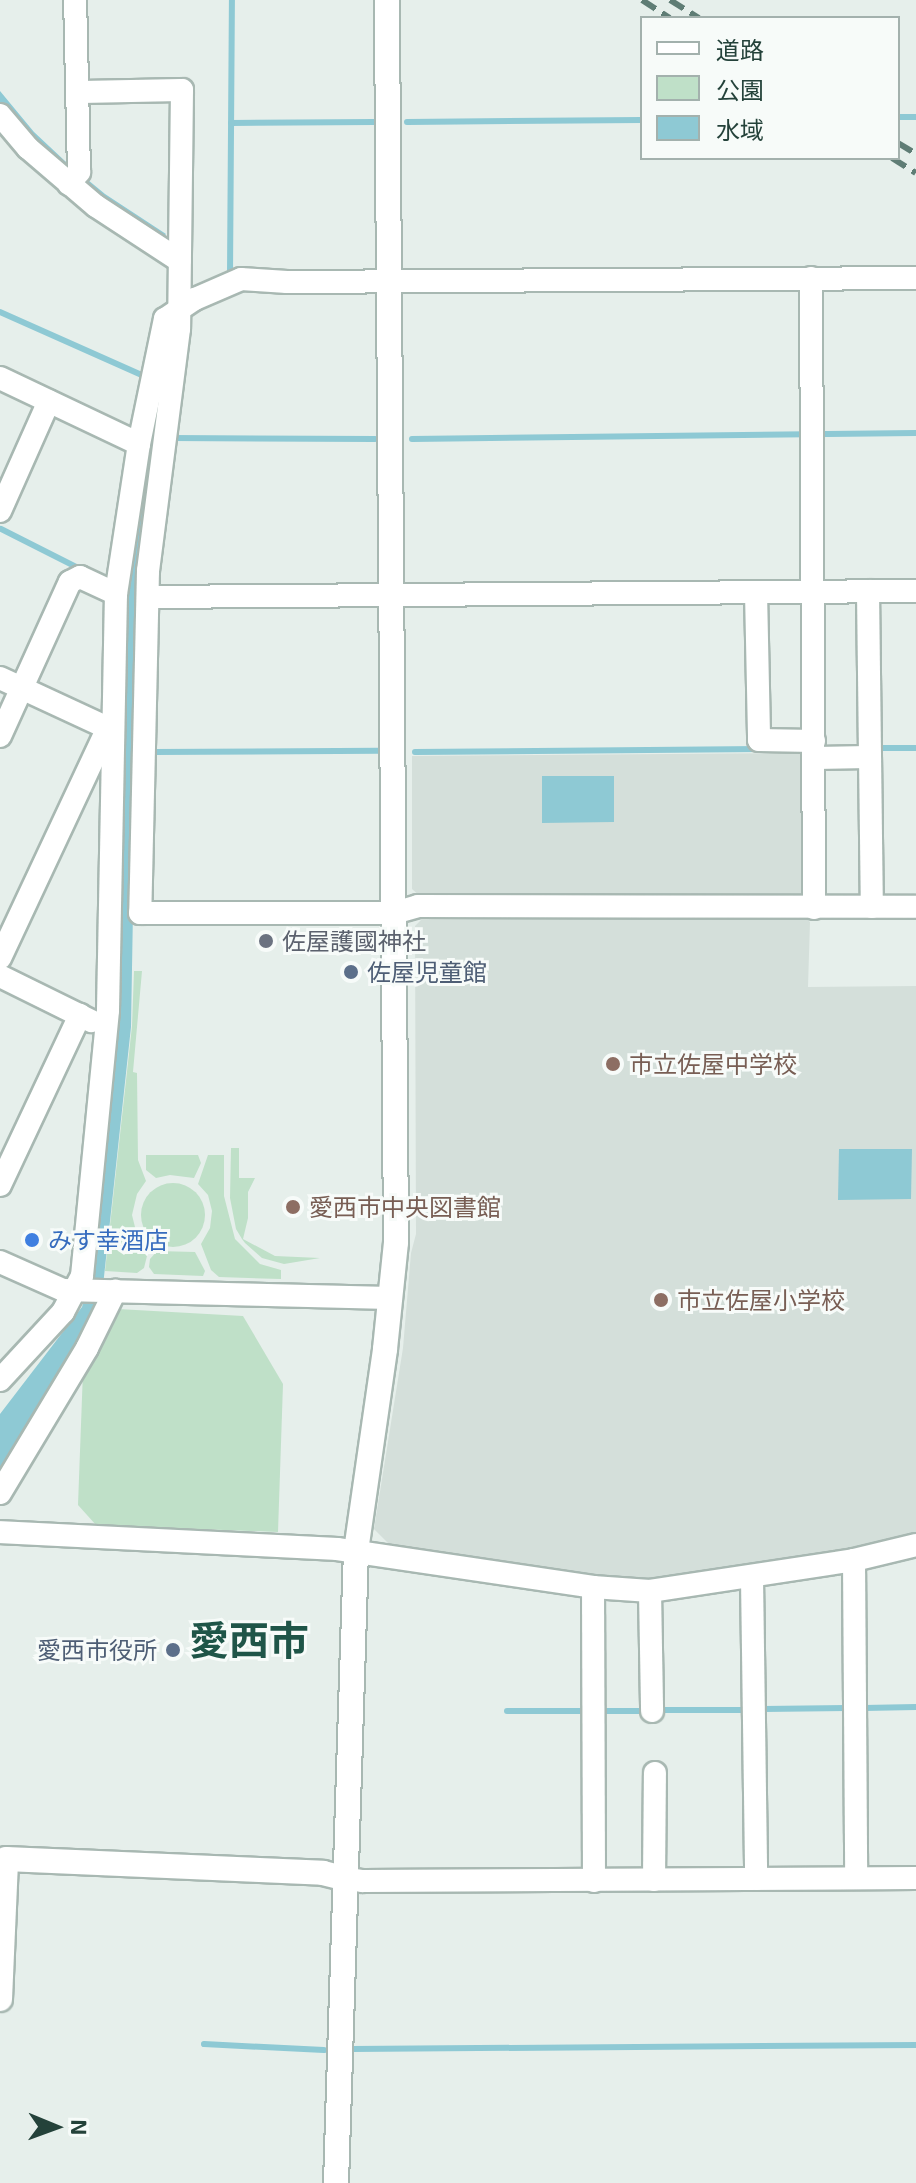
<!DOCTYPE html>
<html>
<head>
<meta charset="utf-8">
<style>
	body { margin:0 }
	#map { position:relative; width:916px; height:2183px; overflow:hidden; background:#e6efeb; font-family:"Exo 2","Noto Sans JP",sans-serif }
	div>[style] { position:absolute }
	.built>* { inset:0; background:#d4dfda }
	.green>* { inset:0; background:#bfe0c8 }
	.round { border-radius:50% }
	.water>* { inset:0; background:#8ec9d4 }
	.stream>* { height:6px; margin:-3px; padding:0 3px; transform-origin:3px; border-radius:3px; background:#8ec9d4 }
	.roads { filter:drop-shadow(2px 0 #a8b8b2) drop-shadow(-2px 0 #a8b8b2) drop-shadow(0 2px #a8b8b2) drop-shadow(0 -2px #a8b8b2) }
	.street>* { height:22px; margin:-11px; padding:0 11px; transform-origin:11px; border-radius:11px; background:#fff }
	.secondary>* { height:24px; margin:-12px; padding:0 12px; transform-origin:12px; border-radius:12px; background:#fff }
	.rail>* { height:6px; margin-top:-3px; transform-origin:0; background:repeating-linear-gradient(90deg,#5f7d75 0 16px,transparent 0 24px) }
	.dots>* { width:22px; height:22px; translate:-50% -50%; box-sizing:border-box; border:4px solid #f7fbf9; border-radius:50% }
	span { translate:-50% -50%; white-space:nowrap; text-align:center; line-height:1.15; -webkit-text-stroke:6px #f7fbf9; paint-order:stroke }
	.worship-label { font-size:24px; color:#5b616d }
	.left { translate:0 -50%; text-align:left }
	.service-label { font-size:24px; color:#4e5e75 }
	.right { translate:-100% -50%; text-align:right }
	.education-label { font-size:24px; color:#785e54 }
	.shop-label { font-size:24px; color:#366cbe }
	.town-label { font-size:40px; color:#1f5548; font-weight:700 }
	.legend { position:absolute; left:640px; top:16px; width:260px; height:144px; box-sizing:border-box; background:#f7fbf9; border:2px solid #a3b1ad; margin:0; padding:10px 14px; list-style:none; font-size:24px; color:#24423a }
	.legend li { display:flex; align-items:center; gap:16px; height:40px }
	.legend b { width:40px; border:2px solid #a3b1ad }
	.north { position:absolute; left:16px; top:2087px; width:80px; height:80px; -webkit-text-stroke:6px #f7fbf9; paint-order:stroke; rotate:91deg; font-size:22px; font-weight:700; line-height:32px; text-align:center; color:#24423a }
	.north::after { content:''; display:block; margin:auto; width:28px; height:36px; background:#24423a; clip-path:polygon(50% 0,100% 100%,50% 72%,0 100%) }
</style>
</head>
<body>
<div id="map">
	<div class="built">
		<div style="clip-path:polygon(809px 753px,805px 897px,421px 897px,412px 889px,412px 756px)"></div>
		<div style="clip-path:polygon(799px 913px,810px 922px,808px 987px,916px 986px,916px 1537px,811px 1557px,655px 1578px,605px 1577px,389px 1544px,374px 1529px,403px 1348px,411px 1253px,416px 1234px,415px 926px,425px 916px)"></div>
	</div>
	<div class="green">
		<div style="clip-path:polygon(134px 971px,142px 971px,133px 1072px,137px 1073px,138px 1160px,146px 1181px,137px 1194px,132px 1215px,137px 1235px,149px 1248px,144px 1268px,137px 1273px,105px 1271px,132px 1026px)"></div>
		<div style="clip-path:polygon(231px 1148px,239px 1148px,239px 1178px,255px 1178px,248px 1192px,248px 1218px,243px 1239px,275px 1256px,320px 1258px,284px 1264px,262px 1258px,245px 1243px,242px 1239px,236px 1229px,230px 1198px)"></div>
		<div style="clip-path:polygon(146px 1155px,198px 1155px,201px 1163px,194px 1178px,170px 1175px,156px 1178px,146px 1170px)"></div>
		<div style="clip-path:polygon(208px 1155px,224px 1155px,224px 1196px,235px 1239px,260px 1264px,281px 1270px,281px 1279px,219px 1277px,211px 1270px,201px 1244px,210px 1228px,212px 1211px,208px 1195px,198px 1184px)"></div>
		<div class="round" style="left:141px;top:1183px;width:64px;height:64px"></div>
		<div style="clip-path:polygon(157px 1251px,195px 1252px,205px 1271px,203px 1276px,154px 1274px,149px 1267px,150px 1259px)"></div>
		<div style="clip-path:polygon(118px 1309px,243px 1316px,283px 1384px,278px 1532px,96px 1525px,78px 1505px,83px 1371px)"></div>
	</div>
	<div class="water">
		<div style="clip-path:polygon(0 91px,34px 132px,65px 161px,105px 194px,166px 234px,160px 241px,101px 202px,30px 141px,0 106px)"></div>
		<div style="clip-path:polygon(169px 323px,139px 563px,131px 1027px,102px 1295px,98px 1312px,0 1472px,0 1414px,82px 1307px,91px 1273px,129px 583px)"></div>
		<div style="clip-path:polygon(542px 776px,614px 776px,614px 822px,542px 823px)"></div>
		<div style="clip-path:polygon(839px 1149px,912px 1149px,911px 1199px,838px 1200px)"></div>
	</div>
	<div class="stream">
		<div style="left:898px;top:117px;width:18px"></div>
		<div style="left:407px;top:122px;width:235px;rotate:-0.5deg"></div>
		<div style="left:231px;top:123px;width:143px;rotate:-0.4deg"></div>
		<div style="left:230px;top:275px;width:275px;rotate:-89.6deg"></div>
		<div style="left:0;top:312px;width:160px;rotate:24deg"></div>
		<div style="left:171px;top:438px;width:204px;rotate:0.3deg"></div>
		<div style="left:412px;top:439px;width:504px;rotate:-0.68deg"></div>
		<div style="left:1px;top:529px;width:93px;rotate:26.8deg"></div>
		<div style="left:882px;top:748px;width:34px"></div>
		<div style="left:154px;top:752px;width:225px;rotate:-0.3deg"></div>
		<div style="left:415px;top:752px;width:345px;rotate:-0.5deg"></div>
		<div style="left:864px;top:1708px;width:52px;rotate:-1.1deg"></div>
		<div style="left:764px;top:1709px;width:82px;rotate:-0.7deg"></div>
		<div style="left:665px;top:1710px;width:76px"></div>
		<div style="left:507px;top:1711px;width:75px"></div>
		<div style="left:604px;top:1711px;width:37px"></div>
		<div style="left:204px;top:2044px;width:120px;rotate:2.9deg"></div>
		<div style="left:352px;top:2049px;width:564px;rotate:-0.41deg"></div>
	</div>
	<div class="roads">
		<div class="street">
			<div style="left:80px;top:92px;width:102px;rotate:-1.1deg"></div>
			<div style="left:182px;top:90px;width:239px;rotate:90.7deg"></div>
			<div style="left:179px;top:329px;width:244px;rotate:97.3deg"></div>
			<div style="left:148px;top:571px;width:342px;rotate:91.3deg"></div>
			<div style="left:140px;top:913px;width:254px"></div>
			<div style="left:394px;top:913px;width:25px;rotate:-16deg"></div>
			<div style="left:418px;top:906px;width:498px;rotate:0.1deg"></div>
			<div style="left:0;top:115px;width:43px;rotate:49.7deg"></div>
			<div style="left:28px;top:148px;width:89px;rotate:40.5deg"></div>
			<div style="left:96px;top:206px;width:100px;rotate:33.2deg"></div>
			<div style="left:69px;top:184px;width:16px;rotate:-50deg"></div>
			<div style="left:79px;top:172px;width:172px;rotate:-91.3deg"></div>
			<div style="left:811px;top:278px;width:630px;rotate:89.73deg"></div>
			<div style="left:0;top:378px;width:154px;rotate:25.4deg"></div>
			<div style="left:0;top:511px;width:120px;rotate:-66deg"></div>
			<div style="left:868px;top:591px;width:316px;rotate:89.3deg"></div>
			<div style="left:756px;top:592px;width:148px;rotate:88.8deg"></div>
			<div style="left:759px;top:740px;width:55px;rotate:1deg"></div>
			<div style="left:148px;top:597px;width:768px;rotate:-0.45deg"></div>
			<div style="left:0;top:678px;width:123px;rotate:24.9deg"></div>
			<div style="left:0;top:736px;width:169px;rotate:-65.6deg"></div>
			<div style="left:70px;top:582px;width:11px;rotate:-27deg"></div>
			<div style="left:80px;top:577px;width:40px;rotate:25deg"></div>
			<div style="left:814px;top:758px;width:56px;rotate:-1deg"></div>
			<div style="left:0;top:958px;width:252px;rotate:-64.9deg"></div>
			<div style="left:0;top:976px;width:102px;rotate:26.3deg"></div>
			<div style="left:0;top:1185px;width:188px;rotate:-64.8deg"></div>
			<div style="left:0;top:1262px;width:69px;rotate:24deg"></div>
			<div style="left:63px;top:1290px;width:327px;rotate:1.4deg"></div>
			<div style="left:0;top:1380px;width:93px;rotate:-47.2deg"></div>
			<div style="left:63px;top:1312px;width:41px;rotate:-62.2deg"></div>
			<div style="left:82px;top:1276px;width:267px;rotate:-84.4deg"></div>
			<div style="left:108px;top:1010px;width:416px;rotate:-88.9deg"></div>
			<div style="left:116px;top:594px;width:152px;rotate:-81.3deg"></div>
			<div style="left:139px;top:444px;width:128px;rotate:-78.3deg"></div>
			<div style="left:165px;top:319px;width:36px;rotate:-34deg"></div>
			<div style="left:195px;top:299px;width:50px;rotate:-23.5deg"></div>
			<div style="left:241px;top:279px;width:46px;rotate:3.7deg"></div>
			<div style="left:287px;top:282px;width:629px;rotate:-0.36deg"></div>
			<div style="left:0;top:1493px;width:169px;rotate:-59deg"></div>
			<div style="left:87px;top:1348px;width:64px;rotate:-63.8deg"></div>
			<div style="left:0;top:1532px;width:337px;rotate:2.9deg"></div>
			<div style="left:337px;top:1549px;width:259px;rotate:8.4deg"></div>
			<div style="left:593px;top:1587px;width:57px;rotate:4deg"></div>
			<div style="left:650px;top:1591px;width:206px;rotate:-8.6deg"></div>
			<div style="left:854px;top:1560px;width:64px;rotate:-13.6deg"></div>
			<div style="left:854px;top:1560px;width:318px;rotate:89.6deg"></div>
			<div style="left:752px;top:1578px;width:301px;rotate:89.2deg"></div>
			<div style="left:593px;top:1587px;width:294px;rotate:89.8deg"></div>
			<div style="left:650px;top:1591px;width:120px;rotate:89deg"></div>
			<div style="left:343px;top:1878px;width:20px;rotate:9deg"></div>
			<div style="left:363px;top:1881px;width:553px;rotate:-0.31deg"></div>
			<div style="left:654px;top:1880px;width:107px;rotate:-89.5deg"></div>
		</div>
		<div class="secondary">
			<div style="left:0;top:1999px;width:140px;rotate:-87.5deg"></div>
			<div style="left:6px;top:1859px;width:317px;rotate:2.5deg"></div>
			<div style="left:323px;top:1873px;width:21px;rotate:14deg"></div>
			<div style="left:336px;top:2183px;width:632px;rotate:-88.19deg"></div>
			<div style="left:356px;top:1551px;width:204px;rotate:-81.8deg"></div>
			<div style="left:385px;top:1349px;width:108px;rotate:-84.1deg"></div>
			<div style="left:396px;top:1242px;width:1242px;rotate:-90.42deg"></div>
		</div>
	</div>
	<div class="rail">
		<div style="left:642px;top:0;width:33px;rotate:33deg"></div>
		<div style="left:670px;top:0;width:34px;rotate:32deg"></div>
		<div style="left:898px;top:143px;width:21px;rotate:31deg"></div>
		<div style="left:892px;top:158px;width:28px;rotate:32deg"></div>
	</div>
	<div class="dots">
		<div style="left:266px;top:941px;background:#6b7280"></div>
		<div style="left:351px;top:972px;background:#5c6f8a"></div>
		<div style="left:613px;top:1064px;background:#8d6e63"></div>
		<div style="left:293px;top:1207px;background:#8d6e63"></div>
		<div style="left:32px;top:1240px;background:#3f7fe0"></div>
		<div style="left:661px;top:1300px;background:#8d6e63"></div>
		<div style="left:173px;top:1650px;background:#5c6f8a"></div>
	</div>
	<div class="worship-label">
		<span class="left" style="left:282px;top:941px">佐屋護國神社</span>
	</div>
	<div class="service-label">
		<span class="left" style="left:367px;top:972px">佐屋児童館</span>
		<span class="right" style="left:157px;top:1650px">愛西市役所</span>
	</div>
	<div class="education-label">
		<span class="left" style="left:629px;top:1064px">市立佐屋中学校</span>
		<span class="left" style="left:309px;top:1207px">愛西市中央図書館</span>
		<span class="left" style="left:677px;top:1300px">市立佐屋小学校</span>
	</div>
	<div class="shop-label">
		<span class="left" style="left:48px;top:1240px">みす幸酒店</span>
	</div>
	<div class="town-label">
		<span style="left:249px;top:1639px">愛西市</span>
	</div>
	<ul class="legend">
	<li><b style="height:10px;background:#fff"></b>道路</li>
	<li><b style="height:22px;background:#bfe0c8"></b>公園</li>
	<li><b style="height:22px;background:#8ec9d4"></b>水域</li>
	</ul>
	<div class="north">N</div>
</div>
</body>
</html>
